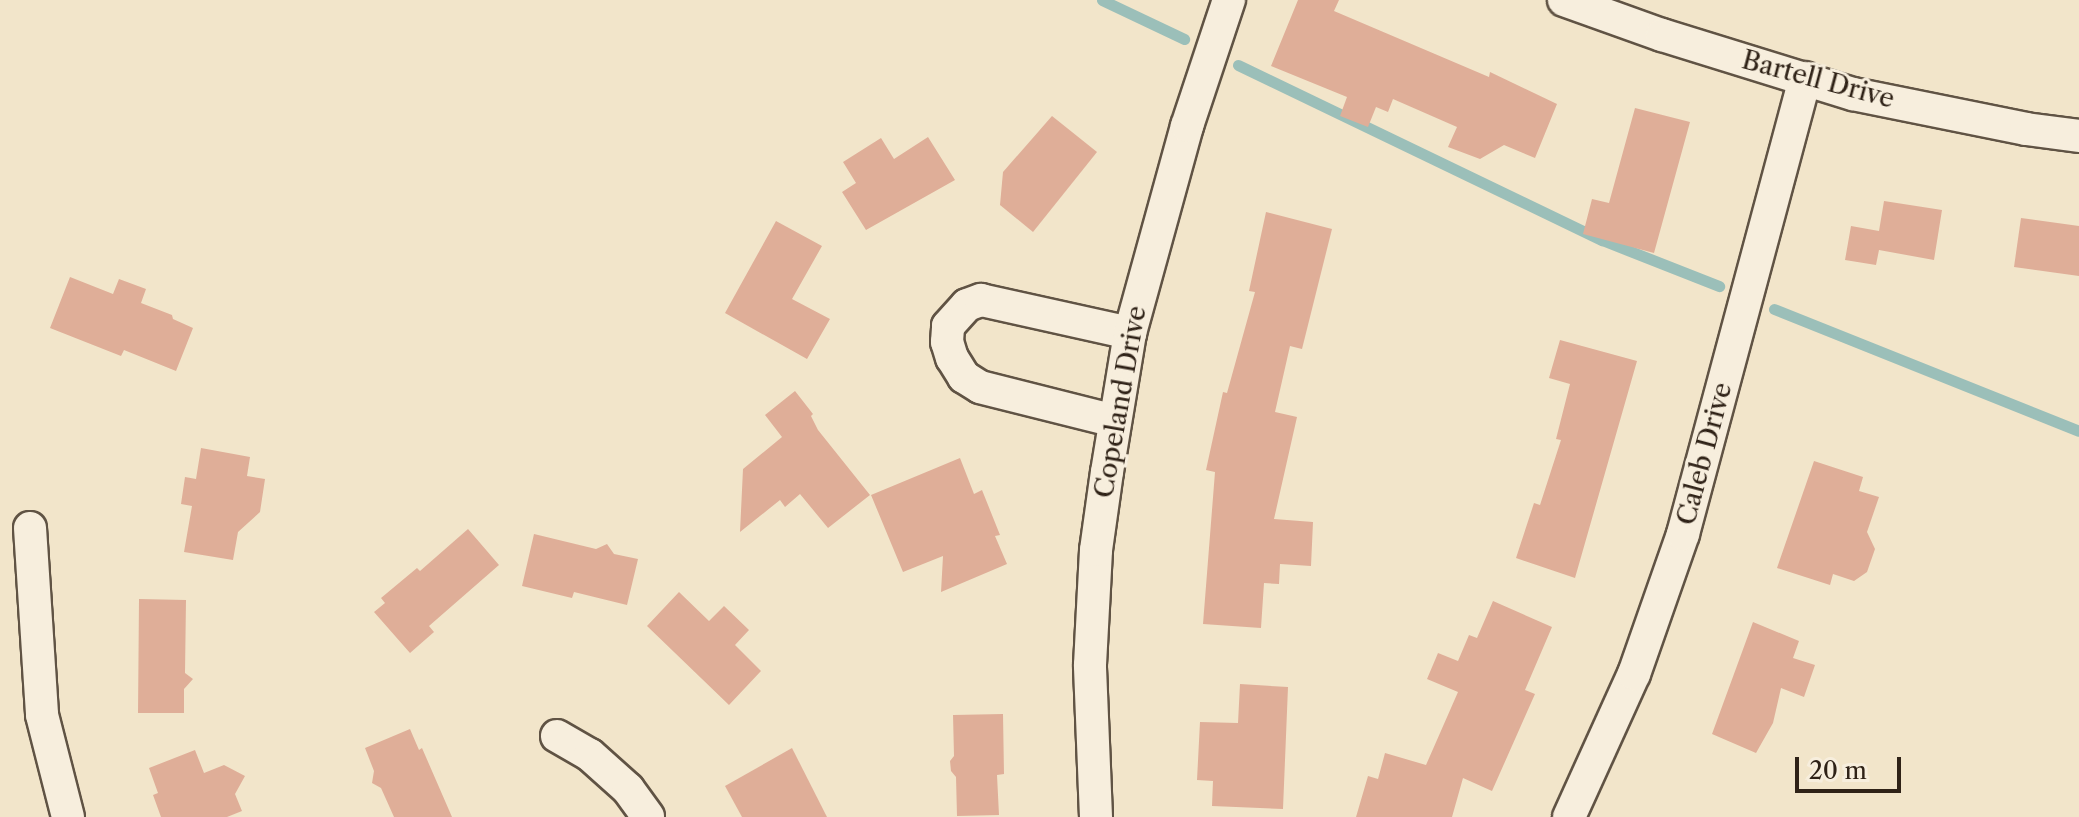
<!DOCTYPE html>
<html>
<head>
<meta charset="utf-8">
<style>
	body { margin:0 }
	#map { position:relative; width:2079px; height:817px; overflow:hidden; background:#f2e5ca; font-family:"Libre Caslon Text",serif }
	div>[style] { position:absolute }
	.stream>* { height:11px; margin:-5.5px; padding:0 5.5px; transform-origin:5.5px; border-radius:5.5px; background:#9bbfb9 }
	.building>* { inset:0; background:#dfae98 }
	.roads { filter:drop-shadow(2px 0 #605344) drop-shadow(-2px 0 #605344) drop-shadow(0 2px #605344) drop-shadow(0 -2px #605344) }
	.minor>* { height:32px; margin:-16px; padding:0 16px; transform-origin:16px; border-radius:16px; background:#f7eedd }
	span { translate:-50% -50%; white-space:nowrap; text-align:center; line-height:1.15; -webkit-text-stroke:6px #f7eedd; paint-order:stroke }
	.street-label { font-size:26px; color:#2f2217 }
	.scale { position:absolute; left:1795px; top:757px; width:106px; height:36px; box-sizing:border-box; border:4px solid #2f2217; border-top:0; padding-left:10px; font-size:24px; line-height:28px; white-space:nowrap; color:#2f2217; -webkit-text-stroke:6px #f7eedd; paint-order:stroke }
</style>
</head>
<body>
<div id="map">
	<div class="stream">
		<div style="left:1102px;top:0;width:91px;rotate:25.4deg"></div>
		<div style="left:1238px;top:65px;width:404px;rotate:25.7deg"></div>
		<div style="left:1602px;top:240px;width:126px;rotate:21.5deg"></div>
		<div style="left:1774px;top:309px;width:328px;rotate:21.8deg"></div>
	</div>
	<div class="building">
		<div style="clip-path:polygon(1298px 0,1339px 0,1334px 11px,1489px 77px,1490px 72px,1557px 104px,1535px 158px,1504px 145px,1480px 159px,1448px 147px,1457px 127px,1393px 99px,1388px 112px,1376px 107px,1368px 127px,1340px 116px,1347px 97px,1271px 66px)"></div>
		<div style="clip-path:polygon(1635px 108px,1690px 122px,1654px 253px,1583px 234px,1592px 199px,1609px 203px)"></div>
		<div style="clip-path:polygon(1052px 116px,1097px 152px,1033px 232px,1000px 205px,1003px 172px)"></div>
		<div style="clip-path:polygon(928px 137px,955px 180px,866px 230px,842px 192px,856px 183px,843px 162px,881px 138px,894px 159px)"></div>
		<div style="clip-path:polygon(1884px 201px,1942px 210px,1934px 260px,1879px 250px,1876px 265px,1845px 260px,1851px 226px,1879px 231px)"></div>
		<div style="clip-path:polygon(1266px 212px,1332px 229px,1302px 349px,1290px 346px,1275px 412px,1297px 417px,1274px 519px,1313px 522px,1311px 566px,1280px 564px,1279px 584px,1264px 583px,1261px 628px,1203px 624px,1215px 472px,1206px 470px,1223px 392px,1227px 393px,1255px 292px,1249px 291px)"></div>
		<div style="clip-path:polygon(2021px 218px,2079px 226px,2079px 276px,2014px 267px)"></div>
		<div style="clip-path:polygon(776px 221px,822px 246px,792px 299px,830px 319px,807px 359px,725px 313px)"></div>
		<div style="clip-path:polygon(70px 277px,113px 294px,119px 279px,146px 289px,141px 303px,172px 315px,173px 319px,193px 328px,176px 371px,124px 350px,121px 356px,50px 328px)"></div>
		<div style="clip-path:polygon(1560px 340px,1637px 361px,1575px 578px,1516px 558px,1534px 503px,1540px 505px,1561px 440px,1556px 439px,1570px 384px,1549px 378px)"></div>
		<div style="clip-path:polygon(795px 391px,813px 414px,811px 416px,818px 430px,870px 495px,828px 528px,800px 494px,785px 507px,780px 500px,740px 532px,743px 469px,782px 437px,765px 415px)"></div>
		<div style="clip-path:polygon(201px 448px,250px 457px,247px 476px,265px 479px,260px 512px,238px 532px,233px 560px,184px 552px,192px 506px,181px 504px,185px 477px,196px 479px)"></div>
		<div style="clip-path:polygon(960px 458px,974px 494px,982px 490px,1000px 535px,995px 536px,1007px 564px,941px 592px,943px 556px,903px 572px,871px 495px)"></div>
		<div style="clip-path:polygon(1814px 461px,1863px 477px,1859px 491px,1879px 497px,1867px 532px,1875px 549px,1867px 572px,1854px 581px,1833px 574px,1830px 585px,1777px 568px)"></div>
		<div style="clip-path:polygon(468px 529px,499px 565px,429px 626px,434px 632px,410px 653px,374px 612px,385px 603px,381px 598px,417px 568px,420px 571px)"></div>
		<div style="clip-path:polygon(534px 534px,596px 549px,607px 544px,614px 554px,638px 559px,627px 605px,574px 592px,572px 598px,522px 586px)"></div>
		<div style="clip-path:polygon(679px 592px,709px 621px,724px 606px,749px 630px,735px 645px,761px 671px,729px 705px,647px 626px)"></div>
		<div style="clip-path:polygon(139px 599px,186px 600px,185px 673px,193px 679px,184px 689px,184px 713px,138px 713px)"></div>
		<div style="clip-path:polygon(1493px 601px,1552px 627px,1525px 690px,1535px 694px,1492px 791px,1463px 778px,1452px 817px,1356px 817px,1368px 776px,1378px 779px,1385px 753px,1426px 765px,1458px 692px,1427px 679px,1438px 653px,1458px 661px,1469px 635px,1477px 638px)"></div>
		<div style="clip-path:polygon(1753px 622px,1799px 641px,1793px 658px,1815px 665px,1804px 697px,1781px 688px,1773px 723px,1756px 753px,1712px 734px)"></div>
		<div style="clip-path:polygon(1240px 684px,1288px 687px,1283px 809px,1212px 806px,1213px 781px,1197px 780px,1200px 722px,1238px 723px)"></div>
		<div style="clip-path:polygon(1003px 714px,1004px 774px,997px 775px,999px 815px,957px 816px,956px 777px,951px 771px,950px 761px,954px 756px,953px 715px)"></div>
		<div style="clip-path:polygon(410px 729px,419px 750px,422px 748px,452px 817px,394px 817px,381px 788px,372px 783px,374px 771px,365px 748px)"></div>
		<div style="clip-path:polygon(792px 748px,827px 817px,742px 817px,725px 786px)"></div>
		<div style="clip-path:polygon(195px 750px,204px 773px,224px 765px,245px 776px,235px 794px,242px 811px,227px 817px,161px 817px,153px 795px,158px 793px,149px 768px)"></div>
	</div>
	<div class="roads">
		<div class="minor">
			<div style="left:1564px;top:0;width:104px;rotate:19.7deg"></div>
			<div style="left:1662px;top:35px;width:200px;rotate:17.2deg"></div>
			<div style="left:1853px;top:94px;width:177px;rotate:11.4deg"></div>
			<div style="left:2026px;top:129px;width:53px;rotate:7.5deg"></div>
			<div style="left:1115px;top:421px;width:139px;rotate:-165.9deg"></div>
			<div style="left:980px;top:387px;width:19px;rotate:-148deg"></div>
			<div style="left:964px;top:377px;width:22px;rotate:-122deg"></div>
			<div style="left:952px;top:358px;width:17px;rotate:-107deg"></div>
			<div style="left:947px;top:342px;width:16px;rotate:-86deg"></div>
			<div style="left:948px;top:326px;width:28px;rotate:-48deg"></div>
			<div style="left:967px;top:305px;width:15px;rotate:-20deg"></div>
			<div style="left:981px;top:300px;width:153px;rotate:12.5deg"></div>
			<div style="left:30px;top:528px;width:187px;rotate:86.3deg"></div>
			<div style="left:42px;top:715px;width:105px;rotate:75.7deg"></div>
			<div style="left:557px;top:736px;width:38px;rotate:30deg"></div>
			<div style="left:590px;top:755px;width:51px;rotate:41.8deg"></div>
			<div style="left:628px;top:789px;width:34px;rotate:54deg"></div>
			<div style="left:1096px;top:817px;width:152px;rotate:-92.3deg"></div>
			<div style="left:1090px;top:665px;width:115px;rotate:-87deg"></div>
			<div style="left:1096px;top:550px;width:79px;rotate:-82deg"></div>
			<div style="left:1107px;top:472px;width:141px;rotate:-80.6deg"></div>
			<div style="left:1130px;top:333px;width:215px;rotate:-74.6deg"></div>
			<div style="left:1187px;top:126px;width:133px;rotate:-71.6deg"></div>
			<div style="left:1569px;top:817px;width:157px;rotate:-65.6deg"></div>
			<div style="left:1634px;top:674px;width:148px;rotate:-70.7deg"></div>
			<div style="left:1683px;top:534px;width:472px;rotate:-75deg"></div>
		</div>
	</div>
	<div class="street-label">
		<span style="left:1818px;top:80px;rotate:15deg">Bartell Drive</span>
		<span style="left:1121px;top:402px;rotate:-80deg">Copeland Drive</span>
		<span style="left:1705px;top:454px;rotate:-75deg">Caleb Drive</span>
	</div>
	<div class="scale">20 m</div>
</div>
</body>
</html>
